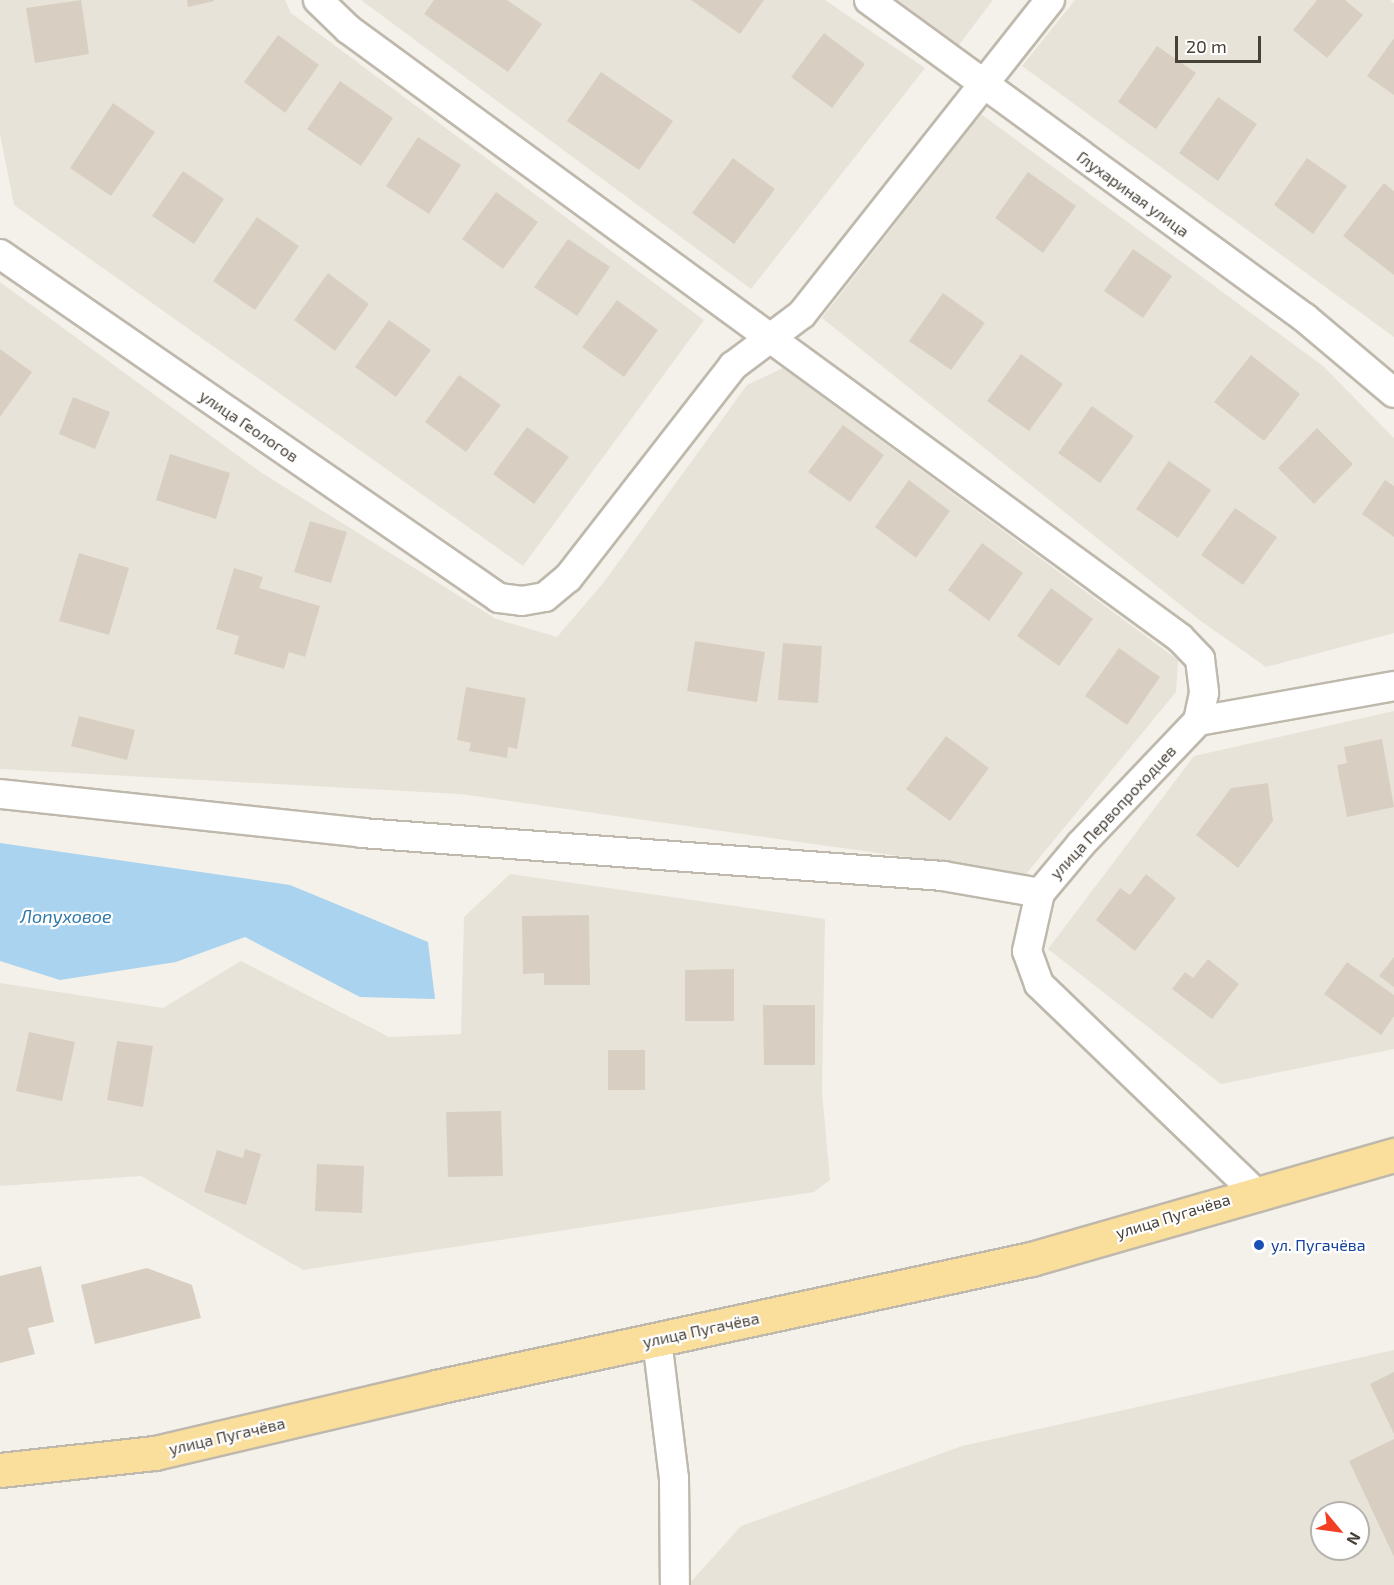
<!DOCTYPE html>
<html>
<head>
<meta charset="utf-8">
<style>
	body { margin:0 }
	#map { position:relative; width:1394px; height:1585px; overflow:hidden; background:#f4f1ea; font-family:"Exo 2",sans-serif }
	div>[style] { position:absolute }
	.residential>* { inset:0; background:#e8e3d8 }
	.water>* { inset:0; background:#a9d3ee }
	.building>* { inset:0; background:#d8cfc2 }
	.roads { filter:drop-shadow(2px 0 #bfb8ac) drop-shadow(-2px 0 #bfb8ac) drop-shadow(0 2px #bfb8ac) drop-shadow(0 -2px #bfb8ac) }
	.minor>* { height:28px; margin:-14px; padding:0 14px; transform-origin:14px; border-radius:14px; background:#fff }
	.major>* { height:33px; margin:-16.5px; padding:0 16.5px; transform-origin:16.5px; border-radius:16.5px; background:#fade9c }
	.dots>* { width:16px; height:16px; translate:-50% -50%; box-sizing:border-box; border:3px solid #fff; border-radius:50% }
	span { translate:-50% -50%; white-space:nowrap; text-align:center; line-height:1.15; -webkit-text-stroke:4.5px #fff; paint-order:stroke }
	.street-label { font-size:16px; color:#484138 }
	.transit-label { font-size:16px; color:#164399 }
	.left { translate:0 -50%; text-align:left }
	.water-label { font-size:18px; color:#3279a8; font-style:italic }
	.north { position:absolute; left:1310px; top:1501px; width:60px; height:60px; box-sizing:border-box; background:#fff; border:2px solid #b6b3af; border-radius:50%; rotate:119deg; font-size:16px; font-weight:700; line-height:24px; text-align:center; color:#484138 }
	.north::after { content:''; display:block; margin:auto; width:21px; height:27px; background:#f23f23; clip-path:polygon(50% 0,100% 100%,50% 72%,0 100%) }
	.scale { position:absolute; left:1175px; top:36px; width:86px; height:27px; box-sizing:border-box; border:3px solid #484138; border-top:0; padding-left:8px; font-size:18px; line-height:21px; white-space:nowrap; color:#484138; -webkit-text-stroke:4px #fff; paint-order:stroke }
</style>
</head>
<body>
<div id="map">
	<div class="residential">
		<div style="clip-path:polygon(0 0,285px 0,291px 13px,704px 320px,523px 566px,14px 205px,0 134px)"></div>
		<div style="clip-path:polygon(361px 0,825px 0,925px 68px,751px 289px)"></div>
		<div style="clip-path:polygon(898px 0,993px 0,958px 46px)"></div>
		<div style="clip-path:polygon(1075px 0,1390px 0,1394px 3px,1394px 337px,1022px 66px)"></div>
		<div style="clip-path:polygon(981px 114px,1323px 366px,1394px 438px,1394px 633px,1266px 667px,1198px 619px,822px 318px)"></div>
		<div style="clip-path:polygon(0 282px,262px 473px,496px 619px,557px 637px,604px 582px,747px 385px,783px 368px,1178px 660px,1176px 692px,1026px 874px,460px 794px,0 769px)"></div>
		<div style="clip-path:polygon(1394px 711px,1394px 1049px,1221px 1084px,1048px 949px,1194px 756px)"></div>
		<div style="clip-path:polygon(510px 874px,825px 919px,822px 1091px,830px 1180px,814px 1192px,303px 1270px,141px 1176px,0 1186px,0 983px,163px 1008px,241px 961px,389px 1037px,461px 1034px,464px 917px)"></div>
		<div style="clip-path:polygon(evenodd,1394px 1350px,1394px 1585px,688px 1585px,741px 1526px,962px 1446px,1394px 1350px,1322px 1513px,1358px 1513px,1358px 1549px,1322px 1549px,1322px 1513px)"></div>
	</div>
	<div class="water">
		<div style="clip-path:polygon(0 843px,290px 885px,428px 942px,435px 999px,360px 997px,245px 937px,176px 962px,60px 980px,0 961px)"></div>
	</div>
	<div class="building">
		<div style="clip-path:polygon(81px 0,89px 54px,35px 63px,26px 8px)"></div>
		<div style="clip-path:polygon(187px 0,214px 0,214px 1px,188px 7px)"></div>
		<div style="clip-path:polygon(434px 0,507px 0,542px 24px,508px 72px,424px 14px)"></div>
		<div style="clip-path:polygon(691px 0,764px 0,740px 34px)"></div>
		<div style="clip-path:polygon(1317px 0,1345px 0,1363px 15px,1327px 58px,1293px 30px)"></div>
		<div style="clip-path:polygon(824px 33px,865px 64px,832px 108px,791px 77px)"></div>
		<div style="clip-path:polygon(278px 35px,319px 65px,285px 113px,244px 82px)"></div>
		<div style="clip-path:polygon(1394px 38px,1394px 95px,1367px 76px)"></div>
		<div style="clip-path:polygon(1157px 46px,1196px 73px,1156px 129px,1118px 102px)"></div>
		<div style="clip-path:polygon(601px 72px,673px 121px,639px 170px,567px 121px)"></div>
		<div style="clip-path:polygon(340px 81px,393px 118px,361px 166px,307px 129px)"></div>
		<div style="clip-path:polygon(1218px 97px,1257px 124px,1218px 181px,1179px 153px)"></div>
		<div style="clip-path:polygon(113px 103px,155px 132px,111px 196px,70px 168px)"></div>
		<div style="clip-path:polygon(418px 137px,461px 165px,429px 214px,386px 186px)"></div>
		<div style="clip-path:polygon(733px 158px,775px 189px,734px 244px,692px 213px)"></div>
		<div style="clip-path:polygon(1307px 158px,1347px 186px,1313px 234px,1274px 205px)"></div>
		<div style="clip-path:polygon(183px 171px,224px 199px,194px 244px,152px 216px)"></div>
		<div style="clip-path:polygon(1028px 172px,1076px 206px,1043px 253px,995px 218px)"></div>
		<div style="clip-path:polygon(1384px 183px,1394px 191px,1394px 275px,1343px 236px)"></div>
		<div style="clip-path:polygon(496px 192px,538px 222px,503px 269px,462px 239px)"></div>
		<div style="clip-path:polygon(257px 217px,299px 246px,255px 310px,213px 281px)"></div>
		<div style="clip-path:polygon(568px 239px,610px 267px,577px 316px,534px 287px)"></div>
		<div style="clip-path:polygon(1133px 249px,1172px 276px,1143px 318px,1104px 291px)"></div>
		<div style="clip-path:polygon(328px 273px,369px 304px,335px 351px,294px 320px)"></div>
		<div style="clip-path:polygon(943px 293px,985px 323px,951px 370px,909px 341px)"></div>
		<div style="clip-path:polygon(617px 300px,658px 330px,624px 377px,582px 347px)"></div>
		<div style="clip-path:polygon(389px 320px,431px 350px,396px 397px,355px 367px)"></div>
		<div style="clip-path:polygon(0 349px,32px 372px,0 417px)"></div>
		<div style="clip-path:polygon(1021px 354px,1063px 384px,1029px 431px,987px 401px)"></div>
		<div style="clip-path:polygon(1251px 355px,1300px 394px,1264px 441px,1214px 402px)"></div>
		<div style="clip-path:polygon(459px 375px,501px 405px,466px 452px,425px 422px)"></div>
		<div style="clip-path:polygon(73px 397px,110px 412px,95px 449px,59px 434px)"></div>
		<div style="clip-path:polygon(1092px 406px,1134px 436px,1100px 483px,1058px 453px)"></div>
		<div style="clip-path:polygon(843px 425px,884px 455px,850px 502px,808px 472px)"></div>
		<div style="clip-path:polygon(527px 427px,569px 457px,534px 504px,493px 474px)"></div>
		<div style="clip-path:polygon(1317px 428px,1353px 464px,1314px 504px,1278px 468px)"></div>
		<div style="clip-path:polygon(170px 454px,230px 473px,216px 519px,156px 500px)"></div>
		<div style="clip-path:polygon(1169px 461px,1211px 490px,1178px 538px,1136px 509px)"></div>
		<div style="clip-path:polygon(909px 480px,950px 511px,916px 558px,875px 527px)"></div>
		<div style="clip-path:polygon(1385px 480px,1394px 486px,1394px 537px,1362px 514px)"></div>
		<div style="clip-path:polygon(1235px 508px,1277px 537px,1243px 585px,1201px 555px)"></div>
		<div style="clip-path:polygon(310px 521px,347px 532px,331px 583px,294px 572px)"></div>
		<div style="clip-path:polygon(982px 543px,1023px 573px,989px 621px,948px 590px)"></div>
		<div style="clip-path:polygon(79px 553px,129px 568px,109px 635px,59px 621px)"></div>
		<div style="clip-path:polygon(234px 568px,263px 577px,259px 588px,320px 606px,305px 657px,289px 652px,284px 669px,234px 654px,239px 636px,216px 629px)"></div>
		<div style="clip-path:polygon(1051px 588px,1093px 619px,1059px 666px,1017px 636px)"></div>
		<div style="clip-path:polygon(695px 641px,765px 652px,757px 702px,687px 691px)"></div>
		<div style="clip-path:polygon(783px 643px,822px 646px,818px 703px,778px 700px)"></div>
		<div style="clip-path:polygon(1119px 648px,1160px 677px,1127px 725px,1085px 696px)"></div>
		<div style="clip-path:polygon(466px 687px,526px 698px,517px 749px,508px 747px,507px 758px,469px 751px,471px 743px,457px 740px)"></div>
		<div style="clip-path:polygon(79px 716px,135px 730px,127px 760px,71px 746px)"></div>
		<div style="clip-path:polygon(946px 736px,989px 768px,950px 821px,906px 789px)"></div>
		<div style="clip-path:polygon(1382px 739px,1394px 807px,1347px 817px,1337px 765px,1347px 763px,1344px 747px)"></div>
		<div style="clip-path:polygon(1268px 783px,1273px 821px,1238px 868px,1196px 835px,1231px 788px)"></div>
		<div style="clip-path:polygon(1146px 874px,1176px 898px,1135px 951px,1096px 920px,1120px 888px,1130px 895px)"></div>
		<div style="clip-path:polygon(589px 915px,590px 985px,544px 985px,544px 973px,523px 974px,522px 916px)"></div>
		<div style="clip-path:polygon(1394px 957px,1394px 987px,1379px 976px)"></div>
		<div style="clip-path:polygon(1208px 959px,1239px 984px,1212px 1019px,1172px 989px,1185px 972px,1193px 978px)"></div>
		<div style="clip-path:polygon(1347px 962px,1394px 995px,1394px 1016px,1381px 1035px,1324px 994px)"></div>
		<div style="clip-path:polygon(734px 969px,734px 1021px,685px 1021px,685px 970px)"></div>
		<div style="clip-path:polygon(763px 1005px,815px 1005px,815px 1065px,764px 1065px)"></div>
		<div style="clip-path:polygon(29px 1032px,75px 1042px,62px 1101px,16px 1091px)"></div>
		<div style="clip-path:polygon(117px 1041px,153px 1046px,143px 1107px,107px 1100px)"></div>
		<div style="clip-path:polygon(608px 1050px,645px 1050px,645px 1090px,608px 1090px)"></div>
		<div style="clip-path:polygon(501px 1111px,503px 1176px,448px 1177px,446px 1112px)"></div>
		<div style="clip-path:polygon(245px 1149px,261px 1154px,246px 1205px,204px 1192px,217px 1150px,243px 1158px)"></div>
		<div style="clip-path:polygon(317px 1164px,364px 1166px,362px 1213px,315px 1211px)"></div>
		<div style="clip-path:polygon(41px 1266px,54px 1322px,28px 1328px,35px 1354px,0 1363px,0 1276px)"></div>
		<div style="clip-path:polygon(147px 1268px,192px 1285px,201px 1318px,95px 1344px,81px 1285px)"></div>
		<div style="clip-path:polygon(1394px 1372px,1394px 1434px,1370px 1384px)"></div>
		<div style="clip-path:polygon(1394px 1439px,1394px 1557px,1349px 1461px)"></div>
	</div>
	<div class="roads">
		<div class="minor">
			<div style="left:318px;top:0;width:42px;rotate:44deg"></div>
			<div style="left:348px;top:29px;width:1031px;rotate:36.2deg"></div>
			<div style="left:1180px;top:638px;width:29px;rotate:46deg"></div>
			<div style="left:1200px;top:659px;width:34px;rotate:83deg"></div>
			<div style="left:1204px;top:693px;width:29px;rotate:102deg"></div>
			<div style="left:869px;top:0;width:540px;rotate:36.11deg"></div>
			<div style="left:1305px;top:318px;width:116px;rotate:40.1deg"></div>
			<div style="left:0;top:254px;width:606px;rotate:34.58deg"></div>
			<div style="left:499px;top:598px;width:23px;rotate:7deg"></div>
			<div style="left:522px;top:601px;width:23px;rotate:-10deg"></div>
			<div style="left:545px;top:597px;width:30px;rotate:-40deg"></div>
			<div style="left:568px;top:578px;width:269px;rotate:-52.1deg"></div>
			<div style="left:733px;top:366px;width:86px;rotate:-37deg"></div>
			<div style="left:802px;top:314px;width:400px;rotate:-51.7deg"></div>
			<div style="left:0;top:794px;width:364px;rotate:6.1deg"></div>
			<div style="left:362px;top:833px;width:583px;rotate:4.23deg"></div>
			<div style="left:943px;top:876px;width:98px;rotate:9.9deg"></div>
			<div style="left:1255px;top:1192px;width:300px;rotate:-136.1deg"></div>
			<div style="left:1039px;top:984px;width:35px;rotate:-110deg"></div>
			<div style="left:1027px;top:951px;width:59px;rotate:-77.4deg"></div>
			<div style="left:1040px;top:893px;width:64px;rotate:-50.1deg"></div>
			<div style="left:1081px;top:844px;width:170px;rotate:-46.4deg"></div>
			<div style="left:1198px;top:721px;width:199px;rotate:-10.1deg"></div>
			<div style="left:657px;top:1340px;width:139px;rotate:83deg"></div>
			<div style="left:674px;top:1478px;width:107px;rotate:89.5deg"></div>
		</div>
		<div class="major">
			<div style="left:0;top:1470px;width:156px;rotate:-6.3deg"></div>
			<div style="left:155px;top:1453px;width:289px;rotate:-13.2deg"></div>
			<div style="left:436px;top:1387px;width:609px;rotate:-12.14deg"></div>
			<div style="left:1031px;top:1259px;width:378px;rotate:-16deg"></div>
		</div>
	</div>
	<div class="dots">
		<div style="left:1259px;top:1245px;background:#1a4fb4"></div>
	</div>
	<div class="street-label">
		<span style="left:1133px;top:194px;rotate:36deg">Глухариная улица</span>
		<span style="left:249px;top:426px;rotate:34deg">улица Геологов</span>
		<span style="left:1113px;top:812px;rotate:-47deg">улица Первопроходцев</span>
		<span style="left:1173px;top:1216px;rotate:-17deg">улица Пугачёва</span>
		<span style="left:701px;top:1330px;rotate:-12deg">улица Пугачёва</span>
		<span style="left:227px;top:1436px;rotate:-13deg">улица Пугачёва</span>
	</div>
	<div class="transit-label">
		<span class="left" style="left:1271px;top:1245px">ул. Пугачёва</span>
	</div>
	<div class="water-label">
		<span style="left:66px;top:916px">Лопуховое</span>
	</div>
	<div class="north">N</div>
	<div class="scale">20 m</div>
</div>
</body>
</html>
